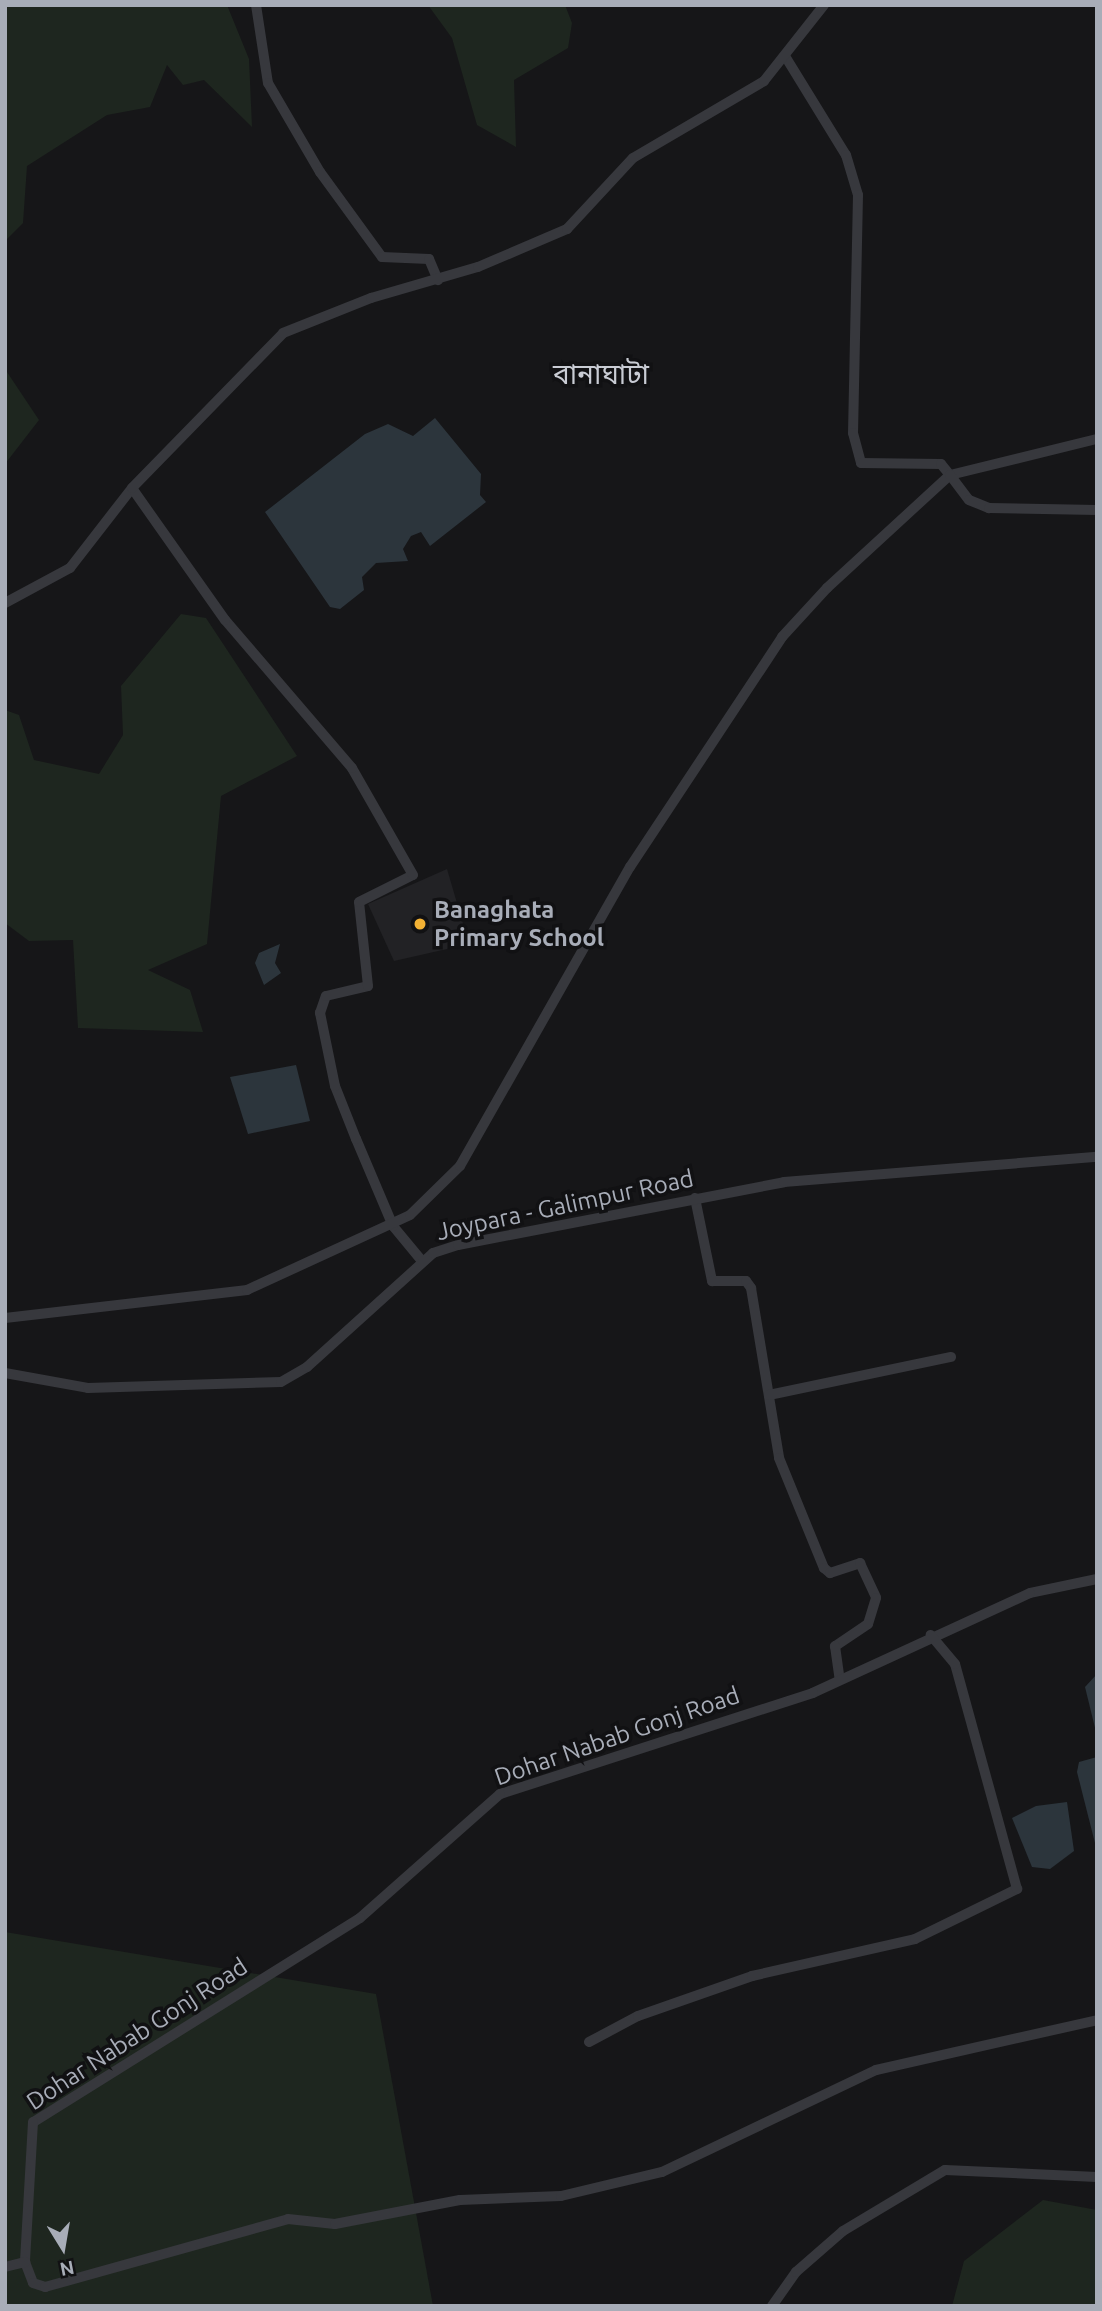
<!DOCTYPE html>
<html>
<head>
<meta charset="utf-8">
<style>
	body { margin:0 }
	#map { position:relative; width:1102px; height:2311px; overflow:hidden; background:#161618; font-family:Ubuntu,"Noto Sans Bengali",sans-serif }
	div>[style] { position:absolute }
	.built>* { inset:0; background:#222225 }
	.green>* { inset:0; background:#1e261f }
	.water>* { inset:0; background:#2c353c }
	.minor>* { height:10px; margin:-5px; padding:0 5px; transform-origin:5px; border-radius:5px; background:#37383d }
	.dots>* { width:19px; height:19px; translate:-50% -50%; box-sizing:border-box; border:4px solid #111113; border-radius:50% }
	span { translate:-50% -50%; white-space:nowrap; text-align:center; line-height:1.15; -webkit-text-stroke:7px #111113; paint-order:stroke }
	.poi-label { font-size:24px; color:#a8adb8; font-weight:700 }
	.left { translate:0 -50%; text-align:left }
	.street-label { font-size:24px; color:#a8adb8 }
	.quarter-label { font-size:28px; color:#c9ccd4 }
	.frame { position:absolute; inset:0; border:7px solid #a8adb8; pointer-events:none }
	.north { position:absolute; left:28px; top:2213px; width:70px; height:70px; -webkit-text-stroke:5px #111113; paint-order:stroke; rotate:169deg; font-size:19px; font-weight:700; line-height:28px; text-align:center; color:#a8adb8 }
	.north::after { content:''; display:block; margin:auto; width:24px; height:32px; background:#a8adb8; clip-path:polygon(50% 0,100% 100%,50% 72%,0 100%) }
</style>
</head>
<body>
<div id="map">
	<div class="built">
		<div style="clip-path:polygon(447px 869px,469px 944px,394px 961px,368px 904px)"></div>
	</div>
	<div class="green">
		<div style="clip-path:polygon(5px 5px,227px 5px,249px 59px,252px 127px,204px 80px,183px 85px,167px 65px,150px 107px,107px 115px,27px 166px,23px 223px,5px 241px)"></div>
		<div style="clip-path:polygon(428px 5px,565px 5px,572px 23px,568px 48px,514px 80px,516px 147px,477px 125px,452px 38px)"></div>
		<div style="clip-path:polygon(5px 369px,39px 420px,5px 464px)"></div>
		<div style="clip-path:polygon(181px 614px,206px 618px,297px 756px,221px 796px,207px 944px,148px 970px,190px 990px,203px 1032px,78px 1028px,73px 940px,29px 941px,5px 923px,5px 710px,19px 715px,34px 760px,99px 774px,123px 735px,121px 686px)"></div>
		<div style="clip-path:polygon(5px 1932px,376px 1994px,433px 2306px,5px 2306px)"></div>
		<div style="clip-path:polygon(1043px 2200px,1097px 2210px,1097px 2306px,952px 2306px,964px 2261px)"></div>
	</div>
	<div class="water">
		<div style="clip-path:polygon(435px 418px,481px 474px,480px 495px,486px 502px,430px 546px,421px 532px,411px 536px,403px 549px,408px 561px,376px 563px,362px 577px,364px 590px,340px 609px,330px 607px,265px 512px,365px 434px,388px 424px,413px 436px)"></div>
		<div style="clip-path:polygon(280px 944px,275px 963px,281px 973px,264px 985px,255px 963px,259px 953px)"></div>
		<div style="clip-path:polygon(296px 1065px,310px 1121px,248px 1134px,230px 1077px)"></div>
		<div style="clip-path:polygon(1097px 1674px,1097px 1736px,1085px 1687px)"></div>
		<div style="clip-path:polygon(1097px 1757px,1097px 1843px,1095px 1843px,1077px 1772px,1079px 1762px)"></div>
		<div style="clip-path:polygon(1067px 1802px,1074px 1851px,1050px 1869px,1032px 1867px,1012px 1818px,1036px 1806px)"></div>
	</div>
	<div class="minor">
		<div style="left:256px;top:5px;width:79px;rotate:81.3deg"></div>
		<div style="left:268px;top:83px;width:103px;rotate:59.7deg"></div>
		<div style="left:320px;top:172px;width:105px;rotate:53.9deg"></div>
		<div style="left:382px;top:257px;width:47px;rotate:2.4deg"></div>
		<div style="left:429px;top:259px;width:23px;rotate:67deg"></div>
		<div style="left:785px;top:56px;width:116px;rotate:58.4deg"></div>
		<div style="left:846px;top:155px;width:42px;rotate:73.3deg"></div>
		<div style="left:858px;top:195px;width:238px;rotate:91.2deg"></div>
		<div style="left:853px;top:433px;width:31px;rotate:75deg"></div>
		<div style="left:861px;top:463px;width:80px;rotate:0.7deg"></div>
		<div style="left:941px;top:464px;width:14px;rotate:51deg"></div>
		<div style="left:950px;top:475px;width:151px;rotate:-13.8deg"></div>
		<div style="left:5px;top:603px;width:74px;rotate:-28.3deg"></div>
		<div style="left:70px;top:568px;width:101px;rotate:-52.2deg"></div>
		<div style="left:695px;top:1198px;width:85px;rotate:78.4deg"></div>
		<div style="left:712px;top:1281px;width:34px"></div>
		<div style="left:746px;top:1281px;width:9px;rotate:54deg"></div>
		<div style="left:751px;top:1288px;width:172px;rotate:80.6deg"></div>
		<div style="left:779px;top:1458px;width:119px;rotate:67.8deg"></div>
		<div style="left:824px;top:1568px;width:8px;rotate:40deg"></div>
		<div style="left:830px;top:1573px;width:32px;rotate:-18deg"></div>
		<div style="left:860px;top:1563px;width:38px;rotate:65deg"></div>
		<div style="left:876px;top:1598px;width:27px;rotate:107deg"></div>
		<div style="left:868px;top:1624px;width:40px;rotate:146deg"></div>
		<div style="left:835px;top:1646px;width:34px;rotate:82deg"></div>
		<div style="left:422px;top:1261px;width:45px;rotate:-129.6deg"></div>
		<div style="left:393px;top:1226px;width:95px;rotate:-113deg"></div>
		<div style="left:356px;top:1139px;width:57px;rotate:-111.6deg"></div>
		<div style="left:335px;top:1086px;width:75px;rotate:-101.6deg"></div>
		<div style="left:320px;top:1013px;width:18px;rotate:-71deg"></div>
		<div style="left:326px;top:996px;width:43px;rotate:-13.4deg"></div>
		<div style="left:368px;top:986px;width:84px;rotate:-96.1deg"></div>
		<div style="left:359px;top:902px;width:60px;rotate:-26.6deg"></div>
		<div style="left:413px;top:875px;width:123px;rotate:-119.7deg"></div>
		<div style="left:352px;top:768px;width:195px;rotate:-130.6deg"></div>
		<div style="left:225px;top:620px;width:161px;rotate:-125.2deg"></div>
		<div style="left:132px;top:488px;width:216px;rotate:-45.7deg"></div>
		<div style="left:283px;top:333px;width:95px;rotate:-21.7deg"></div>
		<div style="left:371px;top:298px;width:111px;rotate:-16.2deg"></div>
		<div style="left:478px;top:267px;width:97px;rotate:-23.1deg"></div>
		<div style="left:567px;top:229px;width:97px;rotate:-47.1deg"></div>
		<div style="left:633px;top:158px;width:152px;rotate:-30.4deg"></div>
		<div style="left:764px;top:81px;width:97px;rotate:-51.7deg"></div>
		<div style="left:5px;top:1318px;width:244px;rotate:-6.6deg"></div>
		<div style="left:247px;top:1290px;width:179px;rotate:-24.7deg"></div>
		<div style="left:410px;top:1215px;width:70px;rotate:-44.4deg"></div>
		<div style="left:460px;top:1166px;width:344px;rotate:-60.4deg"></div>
		<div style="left:630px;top:867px;width:276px;rotate:-56.5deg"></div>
		<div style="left:782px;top:637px;width:67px;rotate:-47.4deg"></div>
		<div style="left:827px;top:588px;width:167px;rotate:-42.6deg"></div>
		<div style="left:950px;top:475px;width:31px;rotate:53deg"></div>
		<div style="left:969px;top:500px;width:22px;rotate:22deg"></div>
		<div style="left:989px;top:508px;width:108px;rotate:1.1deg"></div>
		<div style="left:5px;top:1373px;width:84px;rotate:10.2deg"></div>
		<div style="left:88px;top:1388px;width:193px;rotate:-1.8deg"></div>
		<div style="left:281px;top:1382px;width:30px;rotate:-30deg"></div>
		<div style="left:307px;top:1367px;width:170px;rotate:-42.1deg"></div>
		<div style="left:433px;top:1253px;width:26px;rotate:-18deg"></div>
		<div style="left:458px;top:1245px;width:332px;rotate:-10.9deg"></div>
		<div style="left:784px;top:1182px;width:314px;rotate:-4.6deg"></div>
		<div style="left:769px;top:1395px;width:186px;rotate:-11.8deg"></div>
		<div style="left:1097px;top:1579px;width:68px;rotate:168.2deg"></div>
		<div style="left:1030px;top:1593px;width:239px;rotate:155.3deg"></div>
		<div style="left:813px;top:1693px;width:329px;rotate:162.1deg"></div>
		<div style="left:500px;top:1794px;width:187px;rotate:138.5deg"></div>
		<div style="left:360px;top:1918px;width:385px;rotate:148deg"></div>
		<div style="left:33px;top:2122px;width:140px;rotate:93.3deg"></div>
		<div style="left:25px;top:2262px;width:22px;rotate:69deg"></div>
		<div style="left:33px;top:2283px;width:13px;rotate:18deg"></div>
		<div style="left:45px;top:2287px;width:252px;rotate:-15.6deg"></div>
		<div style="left:288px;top:2219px;width:47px;rotate:6.1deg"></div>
		<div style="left:335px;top:2224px;width:127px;rotate:-10.9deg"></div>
		<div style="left:460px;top:2200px;width:101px;rotate:-2.3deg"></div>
		<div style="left:561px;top:2196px;width:104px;rotate:-13.4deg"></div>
		<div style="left:662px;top:2172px;width:237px;rotate:-25.5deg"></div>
		<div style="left:876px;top:2070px;width:227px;rotate:-12.7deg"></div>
		<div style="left:589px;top:2042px;width:55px;rotate:-28deg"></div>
		<div style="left:638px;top:2016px;width:121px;rotate:-19.3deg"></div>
		<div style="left:752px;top:1976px;width:167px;rotate:-12.8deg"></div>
		<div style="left:915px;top:1939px;width:114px;rotate:-26.1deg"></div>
		<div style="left:1017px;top:1889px;width:233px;rotate:-105.4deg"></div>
		<div style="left:955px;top:1664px;width:38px;rotate:-130deg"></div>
		<div style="left:5px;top:2267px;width:21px;rotate:-14deg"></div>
		<div style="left:772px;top:2306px;width:42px;rotate:-54.8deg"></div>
		<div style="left:796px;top:2272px;width:62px;rotate:-41.1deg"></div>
		<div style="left:843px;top:2231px;width:119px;rotate:-30.9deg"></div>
		<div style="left:945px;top:2170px;width:152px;rotate:2.6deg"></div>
	</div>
	<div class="dots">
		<div style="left:420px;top:924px;background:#f2b134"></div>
	</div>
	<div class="poi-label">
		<span class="left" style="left:434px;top:924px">Banaghata<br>Primary School</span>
	</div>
	<div class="street-label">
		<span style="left:565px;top:1205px;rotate:-12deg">Joypara - Galimpur Road</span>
		<span style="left:617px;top:1736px;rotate:-19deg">Dohar Nabab Gonj Road</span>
		<span style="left:137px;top:2034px;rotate:-33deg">Dohar Nabab Gonj Road</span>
	</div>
	<div class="quarter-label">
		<span style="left:601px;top:374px">বানাঘাটা</span>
	</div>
	<div class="frame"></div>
	<div class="north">N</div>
</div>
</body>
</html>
